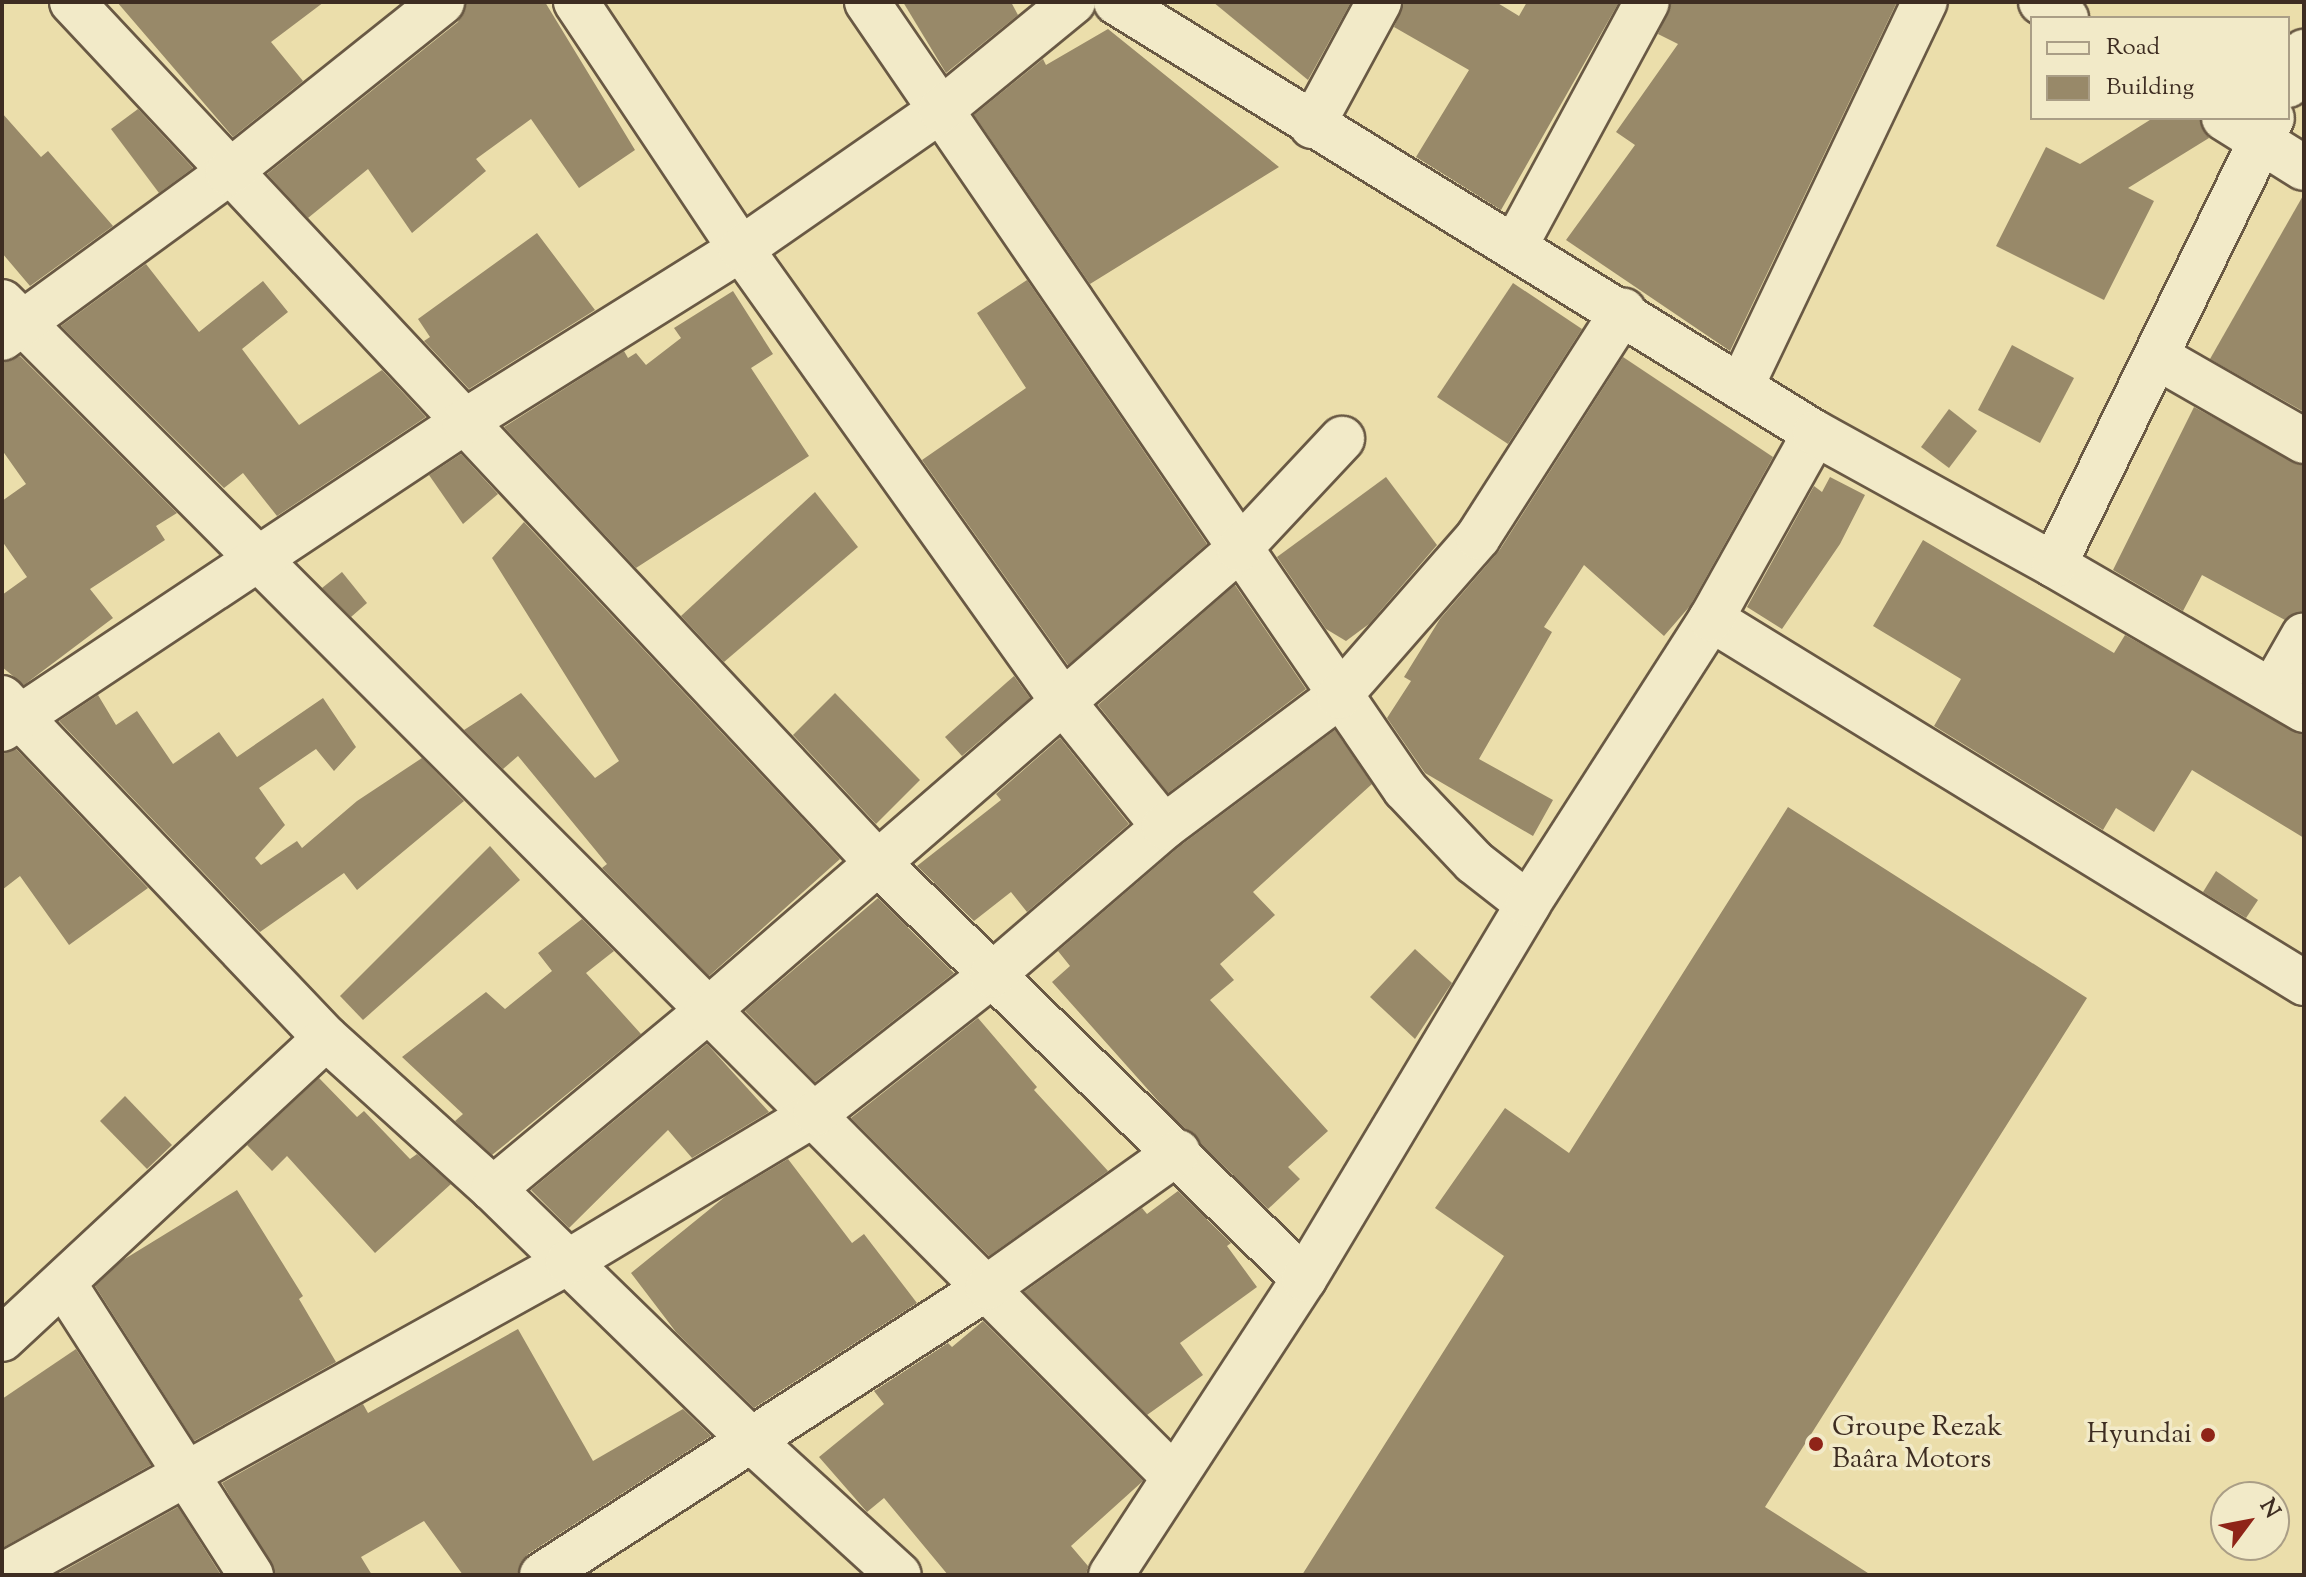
<!DOCTYPE html>
<html>
<head>
<meta charset="utf-8">
<style>
	body { margin:0 }
	#map { position:relative; width:2306px; height:1577px; overflow:hidden; background:#ebdeab; font-family:"Sorts Mill Goudy",serif }
	div>[style] { position:absolute }
	.building>* { inset:0; background:#988969 }
	.roads { filter:drop-shadow(2px 0 #695944) drop-shadow(-2px 0 #695944) drop-shadow(0 2px #695944) drop-shadow(0 -2px #695944) }
	.street>* { height:44px; margin:-22px; padding:0 22px; transform-origin:22px; border-radius:22px; background:#f2eac8 }
	.secondary>* { height:44px; margin:-22px; padding:0 22px; transform-origin:22px; border-radius:22px; background:#f2eac8 }
	.dots>* { width:22px; height:22px; translate:-50% -50%; box-sizing:border-box; border:4px solid #f2eac8; border-radius:50% }
	span { translate:-50% -50%; white-space:nowrap; text-align:center; line-height:1.15; -webkit-text-stroke:7px #f2eac8; paint-order:stroke }
	.poi-label { font-size:28px; color:#3e2d22 }
	.left { translate:0 -50%; text-align:left }
	.right { translate:-100% -50%; text-align:right }
	.frame { position:absolute; inset:0; border:4px solid #3e2d22; pointer-events:none }
	.legend { position:absolute; left:2030px; top:16px; width:260px; height:104px; box-sizing:border-box; background:#f2eac8; border:2px solid #aa9e86; margin:0; padding:10px 14px; list-style:none; font-size:24px; color:#3e2d22 }
	.legend li { display:flex; align-items:center; gap:16px; height:40px }
	.legend b { width:40px; border:2px solid #aa9e86 }
	.north { position:absolute; left:2210px; top:1481px; width:80px; height:80px; box-sizing:border-box; background:#f2eac8; border:2px solid #aa9e86; border-radius:50%; rotate:58deg; font-size:22px; font-weight:700; line-height:32px; text-align:center; color:#3e2d22 }
	.north::after { content:''; display:block; margin:auto; width:28px; height:36px; background:#8f2418; clip-path:polygon(50% 0,100% 100%,50% 72%,0 100%) }
</style>
</head>
<body>
<div id="map">
	<div class="building">
		<div style="clip-path:polygon(117px 2px,324px 2px,271px 42px,303px 81px,233px 137px)"></div>
		<div style="clip-path:polygon(466px 2px,545px 2px,635px 150px,579px 188px,531px 119px,476px 159px,486px 171px,412px 233px,368px 169px,308px 218px,267px 174px,458px 22px)"></div>
		<div style="clip-path:polygon(903px 2px,1011px 2px,1018px 15px,946px 73px)"></div>
		<div style="clip-path:polygon(1213px 2px,1351px 2px,1308px 80px)"></div>
		<div style="clip-path:polygon(1404px 2px,1496px 2px,1519px 16px,1527px 2px,1619px 2px,1501px 210px,1416px 157px,1469px 70px,1394px 27px)"></div>
		<div style="clip-path:polygon(1672px 2px,1897px 2px,1730px 351px,1566px 240px,1635px 145px,1616px 132px,1678px 44px,1658px 34px)"></div>
		<div style="clip-path:polygon(1108px 29px,1279px 167px,1090px 284px,974px 115px,1043px 59px,1046px 65px)"></div>
		<div style="clip-path:polygon(138px 109px,193px 168px,159px 193px,111px 129px)"></div>
		<div style="clip-path:polygon(2px 113px,41px 157px,48px 151px,113px 226px,30px 286px,2px 253px)"></div>
		<div style="clip-path:polygon(2153px 118px,2199px 118px,2209px 138px,2128px 188px,2154px 201px,2104px 300px,1996px 246px,2046px 147px,2080px 164px)"></div>
		<div style="clip-path:polygon(2304px 194px,2304px 412px,2210px 359px)"></div>
		<div style="clip-path:polygon(537px 233px,595px 310px,469px 389px,424px 341px,430px 337px,418px 319px)"></div>
		<div style="clip-path:polygon(146px 264px,199px 332px,263px 281px,288px 312px,242px 349px,299px 425px,382px 370px,426px 417px,277px 516px,243px 473px,224px 488px,61px 326px)"></div>
		<div style="clip-path:polygon(1027px 280px,1207px 544px,1068px 665px,922px 460px,1026px 388px,977px 313px)"></div>
		<div style="clip-path:polygon(1513px 283px,1582px 329px,1508px 444px,1437px 397px)"></div>
		<div style="clip-path:polygon(733px 291px,773px 354px,751px 368px,809px 456px,636px 568px,504px 427px,624px 351px,628px 358px,636px 353px,646px 365px,681px 338px,674px 328px)"></div>
		<div style="clip-path:polygon(2012px 345px,2074px 378px,2040px 443px,1978px 410px)"></div>
		<div style="clip-path:polygon(20px 356px,177px 513px,156px 526px,165px 540px,90px 589px,113px 618px,24px 685px,2px 667px,2px 595px,27px 577px,2px 541px,2px 501px,26px 484px,2px 450px,2px 363px)"></div>
		<div style="clip-path:polygon(1623px 357px,1773px 457px,1690px 606px,1664px 636px,1584px 565px,1544px 627px,1552px 632px,1479px 759px,1553px 800px,1533px 836px,1425px 773px,1387px 718px,1411px 681px,1404px 677px,1440px 619px,1499px 551px)"></div>
		<div style="clip-path:polygon(2194px 407px,2304px 466px,2304px 610px,2285px 620px,2202px 575px,2183px 611px,2113px 570px)"></div>
		<div style="clip-path:polygon(1949px 409px,1977px 431px,1949px 468px,1921px 447px)"></div>
		<div style="clip-path:polygon(461px 454px,498px 494px,463px 524px,429px 475px)"></div>
		<div style="clip-path:polygon(1386px 477px,1437px 545px,1369px 624px,1346px 641px,1326px 629px,1277px 557px)"></div>
		<div style="clip-path:polygon(1830px 477px,1865px 495px,1840px 544px,1782px 629px,1747px 607px,1814px 486px,1822px 492px)"></div>
		<div style="clip-path:polygon(815px 492px,858px 547px,724px 662px,681px 616px)"></div>
		<div style="clip-path:polygon(524px 522px,840px 859px,709px 976px,602px 868px,607px 864px,518px 756px,503px 769px,464px 730px,521px 693px,595px 778px,619px 761px,492px 558px)"></div>
		<div style="clip-path:polygon(1923px 540px,2114px 653px,2125px 635px,2304px 735px,2304px 838px,2192px 770px,2154px 832px,2116px 808px,2103px 830px,1934px 726px,1961px 679px,1873px 626px)"></div>
		<div style="clip-path:polygon(342px 572px,367px 603px,351px 617px,322px 588px)"></div>
		<div style="clip-path:polygon(1235px 585px,1306px 689px,1168px 793px,1098px 705px)"></div>
		<div style="clip-path:polygon(1014px 676px,1030px 698px,962px 756px,945px 737px)"></div>
		<div style="clip-path:polygon(835px 693px,920px 780px,876px 824px,793px 735px)"></div>
		<div style="clip-path:polygon(98px 695px,116px 725px,137px 711px,173px 764px,219px 732px,237px 757px,323px 698px,356px 747px,334px 771px,316px 749px,259px 788px,285px 825px,255px 858px,261px 865px,297px 841px,302px 848px,357px 801px,422px 758px,464px 801px,357px 890px,344px 873px,260px 932px,59px 721px)"></div>
		<div style="clip-path:polygon(1335px 730px,1372px 784px,1253px 892px,1275px 915px,1220px 964px,1234px 980px,1210px 1000px,1328px 1131px,1288px 1167px,1300px 1179px,1268px 1209px,1168px 1112px,1052px 982px,1070px 966px,1058px 951px,1180px 846px)"></div>
		<div style="clip-path:polygon(1060px 738px,1129px 824px,1027px 912px,1011px 892px,974px 921px,917px 866px,1001px 800px,996px 794px)"></div>
		<div style="clip-path:polygon(16px 749px,148px 888px,69px 945px,20px 876px,2px 890px,2px 754px)"></div>
		<div style="clip-path:polygon(1788px 807px,2087px 998px,1765px 1507px,1871px 1575px,1302px 1575px,1504px 1256px,1435px 1208px,1505px 1108px,1569px 1153px)"></div>
		<div style="clip-path:polygon(490px 846px,520px 880px,363px 1020px,340px 996px)"></div>
		<div style="clip-path:polygon(2216px 871px,2258px 900px,2246px 918px,2203px 892px)"></div>
		<div style="clip-path:polygon(878px 898px,954px 973px,815px 1082px,745px 1011px)"></div>
		<div style="clip-path:polygon(582px 919px,614px 951px,586px 973px,641px 1034px,492px 1155px,455px 1121px,463px 1114px,402px 1057px,486px 992px,505px 1009px,552px 971px,538px 953px)"></div>
		<div style="clip-path:polygon(1415px 949px,1452px 983px,1415px 1039px,1370px 997px)"></div>
		<div style="clip-path:polygon(978px 1018px,1037px 1087px,1034px 1090px,1108px 1171px,989px 1256px,851px 1118px)"></div>
		<div style="clip-path:polygon(707px 1044px,769px 1112px,692px 1158px,668px 1130px,569px 1228px,531px 1190px)"></div>
		<div style="clip-path:polygon(319px 1078px,357px 1117px,364px 1111px,410px 1159px,417px 1154px,451px 1184px,375px 1253px,287px 1156px,272px 1171px,247px 1145px)"></div>
		<div style="clip-path:polygon(125px 1096px,172px 1145px,147px 1169px,100px 1121px)"></div>
		<div style="clip-path:polygon(788px 1159px,852px 1243px,864px 1234px,917px 1303px,754px 1408px,676px 1332px,631px 1273px,726px 1196px)"></div>
		<div style="clip-path:polygon(237px 1190px,303px 1296px,299px 1299px,336px 1362px,194px 1441px,95px 1286px,123px 1260px)"></div>
		<div style="clip-path:polygon(1178px 1191px,1231px 1243px,1227px 1246px,1257px 1287px,1180px 1343px,1203px 1375px,1147px 1415px,1024px 1292px,1142px 1208px,1147px 1214px)"></div>
		<div style="clip-path:polygon(983px 1321px,1143px 1481px,1071px 1546px,1088px 1566px,1086px 1575px,948px 1575px,884px 1498px,867px 1512px,819px 1457px,884px 1404px,874px 1391px,948px 1343px,952px 1347px)"></div>
		<div style="clip-path:polygon(518px 1329px,593px 1461px,683px 1409px,711px 1436px,528px 1554px,517px 1575px,463px 1575px,424px 1521px,361px 1557px,372px 1575px,276px 1575px,222px 1483px,363px 1404px,368px 1413px)"></div>
		<div style="clip-path:polygon(76px 1349px,151px 1465px,2px 1548px,2px 1399px)"></div>
		<div style="clip-path:polygon(178px 1507px,221px 1575px,56px 1575px)"></div>
	</div>
	<div class="roads">
		<div class="street">
			<div style="left:72px;top:2px;width:1179px;rotate:46.89deg"></div>
			<div style="left:878px;top:863px;width:595px;rotate:44.32deg"></div>
			<div style="left:576px;top:2px;width:297px;rotate:56.3deg"></div>
			<div style="left:741px;top:249px;width:557px;rotate:54.57deg"></div>
			<div style="left:1064px;top:703px;width:159px;rotate:51.1deg"></div>
			<div style="left:867px;top:2px;width:953px;rotate:55.64deg"></div>
			<div style="left:1405px;top:789px;width:100px;rotate:46.6deg"></div>
			<div style="left:1474px;top:862px;width:68px;rotate:37.9deg"></div>
			<div style="left:2041px;top:2px;width:30px;rotate:33deg"></div>
			<div style="left:2224px;top:118px;width:94px;rotate:32deg"></div>
			<div style="left:1312px;top:126px;width:141px;rotate:-61.6deg"></div>
			<div style="left:1515px;top:246px;width:277px;rotate:-61.6deg"></div>
			<div style="left:2px;top:302px;width:1658px;rotate:45.07deg"></div>
			<div style="left:2px;top:338px;width:280px;rotate:-36.1deg"></div>
			<div style="left:228px;top:173px;width:274px;rotate:-38.6deg"></div>
			<div style="left:2159px;top:358px;width:167px;rotate:29.8deg"></div>
			<div style="left:1741px;top:387px;width:427px;rotate:-64.5deg"></div>
			<div style="left:2054px;top:565px;width:289px;rotate:30.1deg"></div>
			<div style="left:1711px;top:619px;width:696px;rotate:31.54deg"></div>
			<div style="left:2272px;top:691px;width:64px;rotate:-60.3deg"></div>
			<div style="left:2px;top:698px;width:470px;rotate:46.4deg"></div>
			<div style="left:326px;top:1038px;width:225px;rotate:42.1deg"></div>
			<div style="left:493px;top:1189px;width:360px;rotate:44.2deg"></div>
			<div style="left:751px;top:1440px;width:200px;rotate:42.4deg"></div>
			<div style="left:2px;top:729px;width:555px;rotate:-33.6deg"></div>
			<div style="left:464px;top:422px;width:327px;rotate:-32deg"></div>
			<div style="left:741px;top:249px;width:244px;rotate:-34.8deg"></div>
			<div style="left:941px;top:110px;width:171px;rotate:-39.3deg"></div>
			<div style="left:493px;top:1189px;width:277px;rotate:-39.7deg"></div>
			<div style="left:706px;top:1012px;width:706px;rotate:-40.98deg"></div>
			<div style="left:1239px;top:549px;width:151px;rotate:-46.9deg"></div>
			<div style="left:64px;top:1284px;width:346px;rotate:57.3deg"></div>
			<div style="left:2px;top:1339px;width:442px;rotate:-42.9deg"></div>
			<div style="left:4px;top:1575px;width:645px;rotate:-29.03deg"></div>
			<div style="left:568px;top:1262px;width:289px;rotate:-31deg"></div>
			<div style="left:816px;top:1113px;width:224px;rotate:-38.1deg"></div>
			<div style="left:992px;top:975px;width:227px;rotate:-40.7deg"></div>
			<div style="left:1164px;top:827px;width:219px;rotate:-36.8deg"></div>
			<div style="left:1339px;top:696px;width:211px;rotate:-48.8deg"></div>
			<div style="left:1478px;top:537px;width:269px;rotate:-57.3deg"></div>
			<div style="left:542px;top:1575px;width:531px;rotate:-32.85deg"></div>
			<div style="left:988px;top:1287px;width:233px;rotate:-35.4deg"></div>
			<div style="left:1111px;top:1575px;width:353px;rotate:-56.9deg"></div>
			<div style="left:1304px;top:1279px;width:437px;rotate:-59.1deg"></div>
			<div style="left:1528px;top:904px;width:339px;rotate:-57.3deg"></div>
			<div style="left:1711px;top:619px;width:213px;rotate:-60.8deg"></div>
		</div>
		<div class="secondary">
			<div style="left:1116px;top:2px;width:821px;rotate:31.66deg"></div>
			<div style="left:1815px;top:433px;width:273px;rotate:28.9deg"></div>
			<div style="left:2054px;top:565px;width:497px;rotate:-64deg"></div>
			<div style="left:2288px;top:85px;width:37px;rotate:-64deg"></div>
		</div>
	</div>
	<div class="dots">
		<div style="left:2208px;top:1435px;background:#8f2418"></div>
		<div style="left:1816px;top:1444px;background:#8f2418"></div>
	</div>
	<div class="poi-label">
		<span class="left" style="left:1832px;top:1444px">Groupe Rezak<br>Baâra Motors</span>
		<span class="right" style="left:2192px;top:1435px">Hyundai</span>
	</div>
	<div class="frame"></div>
	<ul class="legend">
	<li><b style="height:10px;background:#f2eac8"></b>Road</li>
	<li><b style="height:22px;background:#988969"></b>Building</li>
	</ul>
	<div class="north">N</div>
</div>
</body>
</html>
